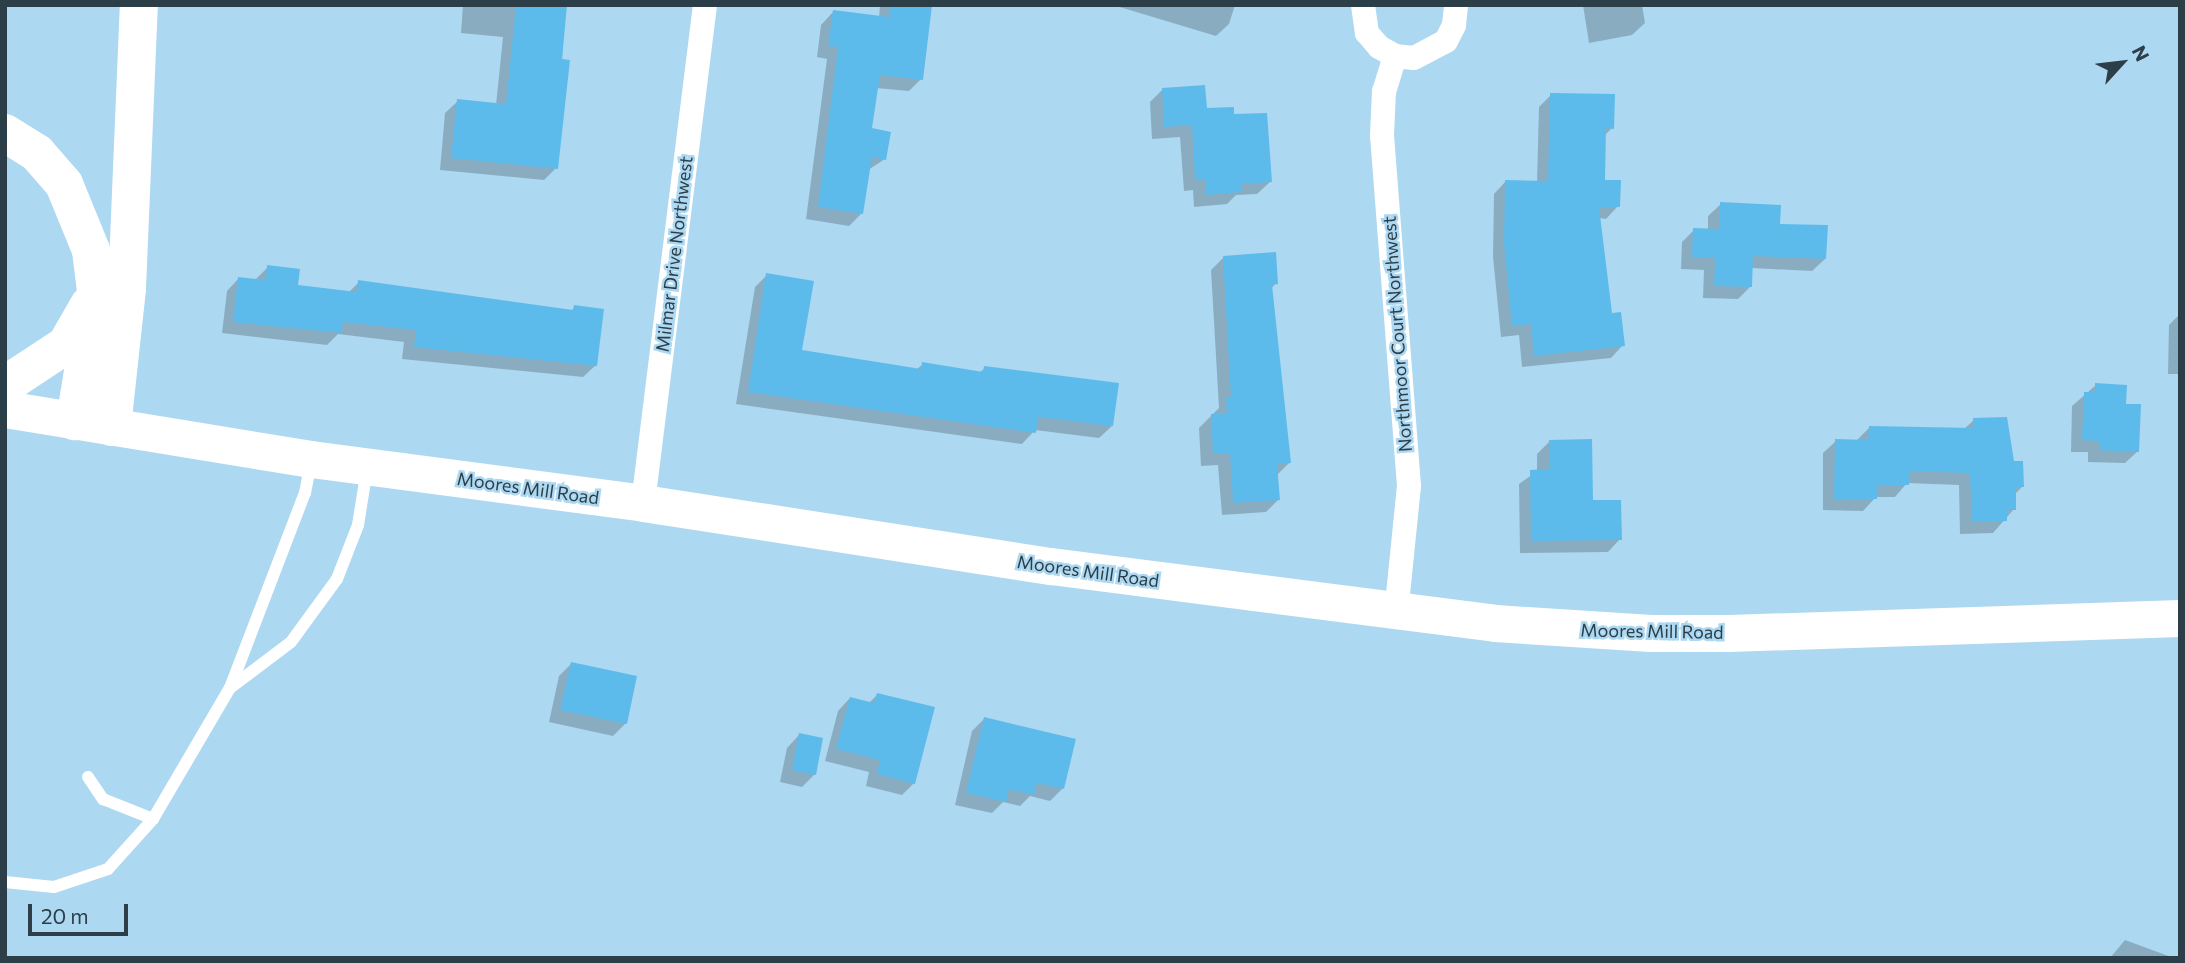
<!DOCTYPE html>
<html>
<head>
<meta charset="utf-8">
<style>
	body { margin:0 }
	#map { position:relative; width:2185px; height:963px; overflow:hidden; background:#add8f1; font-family:Commissioner,sans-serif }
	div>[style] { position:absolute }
	.shadow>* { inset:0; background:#0003 }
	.building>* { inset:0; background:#5dbbeb }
	.lane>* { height:12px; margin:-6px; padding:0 6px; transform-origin:6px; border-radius:6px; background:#fff }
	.street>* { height:24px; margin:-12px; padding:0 12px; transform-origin:12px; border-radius:12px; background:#fff }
	.secondary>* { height:37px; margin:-18.5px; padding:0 18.5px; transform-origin:18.5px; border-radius:18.5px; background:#fff }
	.highway>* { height:38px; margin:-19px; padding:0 19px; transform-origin:19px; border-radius:19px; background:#fff }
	span { translate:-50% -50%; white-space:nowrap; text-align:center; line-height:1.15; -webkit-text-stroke:5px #add8f1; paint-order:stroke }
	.street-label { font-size:18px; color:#2c3e48 }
	.frame { position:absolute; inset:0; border:7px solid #2c3e48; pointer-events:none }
	.north { position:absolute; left:2087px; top:28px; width:70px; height:70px; -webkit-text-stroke:5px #add8f1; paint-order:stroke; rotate:63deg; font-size:19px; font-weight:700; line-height:28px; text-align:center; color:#2c3e48 }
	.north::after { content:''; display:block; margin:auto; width:24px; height:32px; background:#2c3e48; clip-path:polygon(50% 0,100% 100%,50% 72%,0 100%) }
	.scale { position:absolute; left:28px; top:904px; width:100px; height:32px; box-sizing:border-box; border:4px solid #2c3e48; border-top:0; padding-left:9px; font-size:21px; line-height:24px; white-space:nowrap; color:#2c3e48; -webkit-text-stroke:5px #add8f1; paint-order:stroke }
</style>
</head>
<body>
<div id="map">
	<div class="shadow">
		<div style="clip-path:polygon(463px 5px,565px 5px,556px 168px,544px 180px,440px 170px,445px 113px,458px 101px,496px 105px,503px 37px,461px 33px)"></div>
		<div style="clip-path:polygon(880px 5px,930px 5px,921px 79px,909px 91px,876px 88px,870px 130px,885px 159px,868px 170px,861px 214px,849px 226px,806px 219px,827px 59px,817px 57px,821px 25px,833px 12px,879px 18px)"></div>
		<div style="clip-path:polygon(1113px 5px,1235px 5px,1229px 24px,1216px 36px)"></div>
		<div style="clip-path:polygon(1583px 5px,1642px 5px,1645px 23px,1632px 35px,1589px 43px)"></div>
		<div style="clip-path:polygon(1162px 90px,1205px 110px,1233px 116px,1270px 182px,1257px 194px,1236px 195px,1227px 204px,1194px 207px,1193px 190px,1184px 191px,1180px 137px,1152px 139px,1150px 102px)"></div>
		<div style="clip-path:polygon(1551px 95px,1612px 128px,1604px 136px,1603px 181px,1618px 206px,1606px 219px,1599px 218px,1610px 315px,1623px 345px,1611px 358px,1522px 367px,1519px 335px,1501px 337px,1493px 257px,1494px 194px,1506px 181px,1537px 182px,1539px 107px)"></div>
		<div style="clip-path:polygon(1721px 204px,1825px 259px,1812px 271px,1751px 268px,1750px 287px,1738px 299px,1703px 298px,1704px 270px,1681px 269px,1682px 242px,1694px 230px,1708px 230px,1708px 216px)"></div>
		<div style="clip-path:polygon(1223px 258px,1276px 283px,1271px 289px,1289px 463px,1276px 476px,1278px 500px,1266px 512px,1222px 515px,1218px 465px,1201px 466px,1199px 428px,1219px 408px,1211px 270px)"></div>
		<div style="clip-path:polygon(268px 267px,296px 286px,349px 292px,359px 282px,570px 312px,575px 307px,596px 365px,583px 377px,402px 359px,404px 342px,338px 334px,327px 345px,222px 333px,227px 291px,239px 278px,255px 280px)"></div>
		<div style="clip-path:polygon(767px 275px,800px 351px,916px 370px,923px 364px,979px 373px,985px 368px,1112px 426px,1099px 438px,1035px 430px,1022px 444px,736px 404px,755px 287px)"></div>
		<div style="clip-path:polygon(2180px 314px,2180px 374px,2168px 374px,2169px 325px)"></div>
		<div style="clip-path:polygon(2096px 385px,2124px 406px,2138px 451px,2125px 463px,2088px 462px,2088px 452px,2071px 452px,2072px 406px)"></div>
		<div style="clip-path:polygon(1974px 420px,2013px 463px,2023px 486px,2014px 495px,2014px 509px,1993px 533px,1960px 534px,1959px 485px,1907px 483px,1895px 497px,1876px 497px,1863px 511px,1823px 510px,1823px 453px,1836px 441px,1857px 440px,1869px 428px,1964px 429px)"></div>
		<div style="clip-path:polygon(1550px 441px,1620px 539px,1608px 552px,1520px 553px,1519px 484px,1537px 471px,1537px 454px)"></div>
		<div style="clip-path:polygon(571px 664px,626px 723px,613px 736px,549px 722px,559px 676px)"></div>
		<div style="clip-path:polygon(878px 694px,914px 783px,902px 795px,866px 786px,869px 772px,825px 761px,838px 711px,850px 698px,869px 703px)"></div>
		<div style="clip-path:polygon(984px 719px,1073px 740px,1062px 789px,1050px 801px,1030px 796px,1020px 806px,1003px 802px,992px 813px,955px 805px,972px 731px)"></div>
		<div style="clip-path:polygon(799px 735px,815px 774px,802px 787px,780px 782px,787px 748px)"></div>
		<div style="clip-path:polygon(2125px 940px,2174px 958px,2110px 958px)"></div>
	</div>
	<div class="building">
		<div style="clip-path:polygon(516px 5px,567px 5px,562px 59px,570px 60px,558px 169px,451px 158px,457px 99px,506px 104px)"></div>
		<div style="clip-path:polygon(890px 5px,932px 5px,923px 80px,880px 75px,872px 128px,891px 132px,886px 160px,872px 157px,863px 214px,818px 207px,838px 47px,828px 46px,833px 10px,889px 17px)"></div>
		<div style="clip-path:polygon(1205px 85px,1207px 108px,1234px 107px,1234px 114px,1267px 113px,1272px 182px,1241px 184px,1241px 192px,1206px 195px,1205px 179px,1195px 180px,1192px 125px,1164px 127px,1162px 88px)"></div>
		<div style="clip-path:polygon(1550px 93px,1615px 94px,1614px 129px,1606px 128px,1605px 180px,1621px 180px,1620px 207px,1599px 207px,1612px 313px,1621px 312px,1625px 346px,1534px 356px,1531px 324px,1512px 326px,1504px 244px,1505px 180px,1548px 181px)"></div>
		<div style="clip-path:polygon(1720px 202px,1781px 205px,1780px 224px,1828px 225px,1826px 259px,1753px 256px,1752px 287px,1714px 286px,1715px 258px,1692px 258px,1693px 228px,1719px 229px)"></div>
		<div style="clip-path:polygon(1276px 252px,1278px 284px,1272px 285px,1291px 463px,1277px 464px,1280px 500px,1233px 503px,1230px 453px,1213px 454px,1211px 414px,1227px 413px,1226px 398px,1231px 398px,1223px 256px)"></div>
		<div style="clip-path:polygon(267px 265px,300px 269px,298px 285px,357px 292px,358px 280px,573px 310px,574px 305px,604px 309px,597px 366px,414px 347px,416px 330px,343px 322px,341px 333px,233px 322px,238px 277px,266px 280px)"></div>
		<div style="clip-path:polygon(766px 273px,814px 281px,802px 350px,921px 369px,922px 362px,983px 372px,984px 366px,1119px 383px,1113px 426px,1038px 417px,1036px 433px,748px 392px)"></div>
		<div style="clip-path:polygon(2095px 383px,2127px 385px,2126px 404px,2141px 404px,2139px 452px,2099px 450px,2099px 441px,2082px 440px,2084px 392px,2095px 392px)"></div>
		<div style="clip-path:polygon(2007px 417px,2014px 461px,2023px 461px,2024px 487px,2016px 487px,2016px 510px,2007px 510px,2007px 521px,1972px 522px,1970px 473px,1909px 471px,1909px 485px,1877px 485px,1877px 499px,1834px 499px,1835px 439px,1868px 440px,1869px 426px,1973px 428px,1973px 418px)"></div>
		<div style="clip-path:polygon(1592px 439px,1593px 500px,1621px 500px,1622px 540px,1531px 541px,1530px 470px,1549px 469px,1549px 440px)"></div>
		<div style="clip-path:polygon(571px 662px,637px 676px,627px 724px,560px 710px)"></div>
		<div style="clip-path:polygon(877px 693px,935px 707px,915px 784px,877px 774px,880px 760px,836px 749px,850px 697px,874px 703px)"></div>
		<div style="clip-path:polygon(984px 717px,1076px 739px,1064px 789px,1037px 783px,1034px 795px,1009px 789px,1006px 802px,966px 793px)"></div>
		<div style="clip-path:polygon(799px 733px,823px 738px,816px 775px,792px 770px)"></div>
	</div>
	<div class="lane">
		<div style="left:230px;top:688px;width:76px;rotate:-37deg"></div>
		<div style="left:291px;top:642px;width:78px;rotate:-53.9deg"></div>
		<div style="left:337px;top:579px;width:58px;rotate:-68.7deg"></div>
		<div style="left:358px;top:525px;width:57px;rotate:-80.9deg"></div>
		<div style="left:88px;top:777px;width:27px;rotate:56deg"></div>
		<div style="left:103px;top:799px;width:54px;rotate:21.8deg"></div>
		<div style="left:5px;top:882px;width:49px;rotate:5.8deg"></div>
		<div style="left:54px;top:887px;width:57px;rotate:-18.4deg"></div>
		<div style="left:108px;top:869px;width:67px;rotate:-48deg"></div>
		<div style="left:153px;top:819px;width:152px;rotate:-59.6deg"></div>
		<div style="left:230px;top:688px;width:209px;rotate:-69deg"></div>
		<div style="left:305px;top:493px;width:33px;rotate:-79deg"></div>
	</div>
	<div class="street">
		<div style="left:1363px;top:5px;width:28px;rotate:82deg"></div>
		<div style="left:1367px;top:33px;width:18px;rotate:49deg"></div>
		<div style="left:1379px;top:47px;width:18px;rotate:29deg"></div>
		<div style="left:1395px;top:56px;width:19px;rotate:6deg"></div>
		<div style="left:1414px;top:58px;width:36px;rotate:-28deg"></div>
		<div style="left:1446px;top:41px;width:18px;rotate:-63deg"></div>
		<div style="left:1454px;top:25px;width:20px;rotate:-84deg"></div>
		<div style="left:1395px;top:56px;width:37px;rotate:107deg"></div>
		<div style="left:1384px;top:91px;width:44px;rotate:92.6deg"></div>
		<div style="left:1382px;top:135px;width:352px;rotate:85.6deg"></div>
		<div style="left:1409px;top:486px;width:128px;rotate:95.8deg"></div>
		<div style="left:643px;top:503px;width:502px;rotate:-82.9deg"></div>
	</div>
	<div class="secondary">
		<div style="left:5px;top:409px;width:310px;rotate:9.3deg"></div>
		<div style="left:311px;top:459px;width:335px;rotate:7.5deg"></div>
		<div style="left:643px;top:503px;width:413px;rotate:8.8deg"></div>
		<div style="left:1051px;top:566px;width:448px;rotate:7.3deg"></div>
		<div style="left:1495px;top:623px;width:156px;rotate:3.7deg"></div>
		<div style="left:1651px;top:633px;width:78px"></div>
		<div style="left:1729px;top:633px;width:451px;rotate:-1.9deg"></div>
	</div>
	<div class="highway">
		<div style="left:5px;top:133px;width:38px;rotate:32deg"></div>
		<div style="left:37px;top:153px;width:41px;rotate:48.9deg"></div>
		<div style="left:64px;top:184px;width:71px;rotate:67.8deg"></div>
		<div style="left:91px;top:250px;width:41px;rotate:83deg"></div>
		<div style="left:96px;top:291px;width:132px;rotate:99.2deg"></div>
		<div style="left:5px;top:385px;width:73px;rotate:-33.3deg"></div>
		<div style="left:66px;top:345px;width:46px;rotate:-60.1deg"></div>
		<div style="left:112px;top:427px;width:140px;rotate:-83.8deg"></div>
		<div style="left:127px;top:288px;width:283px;rotate:-87.6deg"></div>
	</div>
	<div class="street-label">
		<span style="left:674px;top:254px;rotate:-83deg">Milmar Drive Northwest</span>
		<span style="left:1397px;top:334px;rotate:-94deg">Northmoor Court Northwest</span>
		<span style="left:528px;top:488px;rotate:8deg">Moores Mill Road</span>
		<span style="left:1088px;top:571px;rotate:8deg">Moores Mill Road</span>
		<span style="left:1652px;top:631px;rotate:1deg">Moores Mill Road</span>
	</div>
	<div class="frame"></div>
	<div class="north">N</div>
	<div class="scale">20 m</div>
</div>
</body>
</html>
